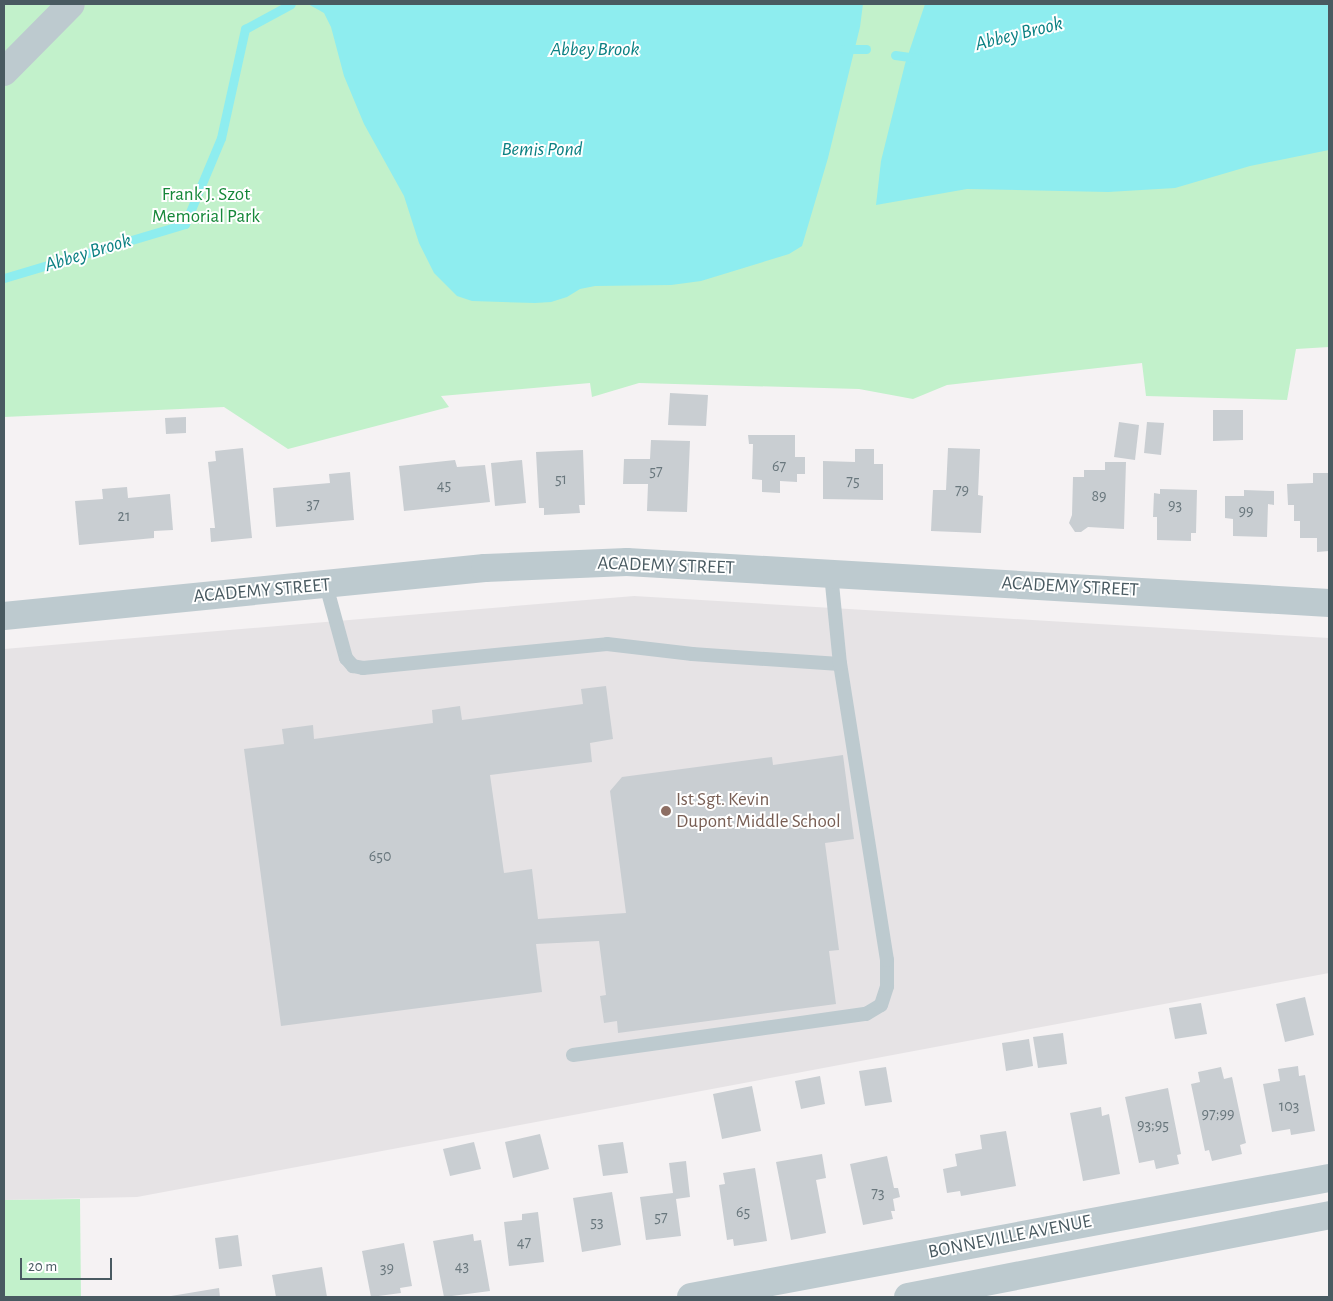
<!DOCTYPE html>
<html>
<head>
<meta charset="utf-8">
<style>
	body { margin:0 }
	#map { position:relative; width:1333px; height:1301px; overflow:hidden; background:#f5f2f3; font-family:"Alegreya Sans",sans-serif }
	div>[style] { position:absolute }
	.education>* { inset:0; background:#e6e3e5 }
	.green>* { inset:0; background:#c2f1cb }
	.water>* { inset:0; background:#8eedef }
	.stream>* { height:9px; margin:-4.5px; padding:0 4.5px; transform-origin:4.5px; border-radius:4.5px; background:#8eedef }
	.building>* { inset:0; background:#c9ced2 }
	.service>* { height:14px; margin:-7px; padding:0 7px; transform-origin:7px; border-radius:7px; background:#bdcacf }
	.minor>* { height:28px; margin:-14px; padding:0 14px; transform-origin:14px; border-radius:14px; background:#bdcacf }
	.tertiary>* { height:28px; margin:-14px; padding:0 14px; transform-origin:14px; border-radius:14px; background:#bdcacf }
	.dots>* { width:14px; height:14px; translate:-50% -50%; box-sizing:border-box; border:2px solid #fff; border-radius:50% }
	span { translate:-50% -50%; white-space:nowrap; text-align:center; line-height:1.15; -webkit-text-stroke:4px #fff; paint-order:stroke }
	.number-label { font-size:16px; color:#69777d }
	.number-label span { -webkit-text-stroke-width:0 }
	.park-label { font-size:19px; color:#158739 }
	.street-label { font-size:19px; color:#495a61 }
	.education-label { font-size:19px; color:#785e54 }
	.left { translate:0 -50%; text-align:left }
	.water-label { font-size:20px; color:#0b8183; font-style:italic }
	.frame { position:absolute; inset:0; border:5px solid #495a61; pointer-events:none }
	.scale { position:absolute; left:20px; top:1258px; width:92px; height:22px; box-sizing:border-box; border:2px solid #495a61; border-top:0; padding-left:6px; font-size:15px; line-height:18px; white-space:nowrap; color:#495a61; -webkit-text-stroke:4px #fff; paint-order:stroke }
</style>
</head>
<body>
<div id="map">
	<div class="education">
		<div style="clip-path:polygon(634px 596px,1329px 638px,1329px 973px,137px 1197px,4px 1200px,4px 649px)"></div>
	</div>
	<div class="green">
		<div style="clip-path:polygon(4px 4px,1329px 4px,1329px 347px,1296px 349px,1287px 400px,1146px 396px,1142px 363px,947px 385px,913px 399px,859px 389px,639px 383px,592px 397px,590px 383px,441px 396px,449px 407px,288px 449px,224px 407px,4px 417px)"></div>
		<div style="clip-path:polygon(80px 1199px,81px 1297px,4px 1297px,4px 1200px)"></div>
	</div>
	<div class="water">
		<div style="clip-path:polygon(308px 4px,863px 4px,860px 27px,828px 158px,802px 246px,789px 254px,701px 281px,671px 285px,595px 286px,580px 289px,567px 297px,551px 302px,535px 303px,472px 301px,457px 296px,434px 273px,419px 243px,404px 196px,364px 124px,344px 76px,331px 27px,324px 13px)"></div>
		<div style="clip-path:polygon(925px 4px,1329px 4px,1329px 150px,1250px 166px,1175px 188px,1108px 192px,967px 189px,876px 205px,881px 161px,905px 64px)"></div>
	</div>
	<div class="stream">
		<div style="left:844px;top:49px;width:22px"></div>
		<div style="left:895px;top:55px;width:22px;rotate:8deg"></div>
		<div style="left:4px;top:278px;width:189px;rotate:-16.6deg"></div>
		<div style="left:185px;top:224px;width:93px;rotate:-67.3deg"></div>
		<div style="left:221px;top:138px;width:112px;rotate:-77.6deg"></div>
		<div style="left:245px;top:29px;width:52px;rotate:-28.5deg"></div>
	</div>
	<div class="building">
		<div style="clip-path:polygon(670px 393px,708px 395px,706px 426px,668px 425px)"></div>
		<div style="clip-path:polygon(1213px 410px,1243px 410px,1243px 440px,1213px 441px)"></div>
		<div style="clip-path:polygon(186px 417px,186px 433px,166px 434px,165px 418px)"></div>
		<div style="clip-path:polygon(1119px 422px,1139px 425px,1135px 460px,1114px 457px)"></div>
		<div style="clip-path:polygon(1147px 422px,1164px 423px,1161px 455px,1144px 453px)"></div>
		<div style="clip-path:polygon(748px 435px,795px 435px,795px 457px,805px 457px,805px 474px,797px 474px,797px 482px,780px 481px,780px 493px,762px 492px,762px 480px,752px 479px,753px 444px,749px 444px)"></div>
		<div style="clip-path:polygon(651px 440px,690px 441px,687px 512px,647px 511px,648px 484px,623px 484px,624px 459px,650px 459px)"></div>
		<div style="clip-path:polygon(243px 448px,252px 538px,211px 542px,210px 528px,215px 528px,208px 462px,216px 461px,215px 451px)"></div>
		<div style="clip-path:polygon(948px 448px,980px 449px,978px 495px,983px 496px,981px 533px,931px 531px,933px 490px,946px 490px)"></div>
		<div style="clip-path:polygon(855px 449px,874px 449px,874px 464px,883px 464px,883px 500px,823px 499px,823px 461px,855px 462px)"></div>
		<div style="clip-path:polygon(583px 450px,585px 505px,579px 505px,580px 513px,544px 515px,544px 508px,539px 508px,536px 452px)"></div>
		<div style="clip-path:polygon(455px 460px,457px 467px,485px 465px,490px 502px,404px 511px,399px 466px)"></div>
		<div style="clip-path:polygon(522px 460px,526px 503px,495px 506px,491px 463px)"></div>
		<div style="clip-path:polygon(1105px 462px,1126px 462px,1124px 529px,1088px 527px,1081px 532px,1075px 532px,1069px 523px,1072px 515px,1073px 477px,1084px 477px,1084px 470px,1105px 470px)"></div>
		<div style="clip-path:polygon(350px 472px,354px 520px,276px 527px,273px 488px,330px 483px,329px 474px)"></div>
		<div style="clip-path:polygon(1313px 473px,1329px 473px,1329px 551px,1317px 552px,1317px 538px,1300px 538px,1300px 521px,1294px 521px,1294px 505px,1288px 505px,1287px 484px,1313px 483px)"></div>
		<div style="clip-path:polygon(127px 487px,128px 498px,170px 494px,173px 530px,154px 531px,154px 538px,79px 545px,75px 501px,103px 499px,102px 489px)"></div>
		<div style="clip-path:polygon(1160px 489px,1197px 490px,1196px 533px,1191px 533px,1191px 541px,1157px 540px,1157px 517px,1153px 517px,1154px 493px,1160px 494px)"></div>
		<div style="clip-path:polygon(1244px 490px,1274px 491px,1274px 505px,1268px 504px,1267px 537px,1233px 536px,1233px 519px,1225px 518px,1225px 496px,1244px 496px)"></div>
		<div style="clip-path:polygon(606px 686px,613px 739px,590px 743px,592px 762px,490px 775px,504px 873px,532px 869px,538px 919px,626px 913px,610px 791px,622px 777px,772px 757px,773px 765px,843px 755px,854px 839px,825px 843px,839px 950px,829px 951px,836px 1004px,618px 1033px,617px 1021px,604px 1023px,600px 996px,606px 995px,599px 941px,536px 944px,542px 992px,281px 1026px,244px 749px,284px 744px,282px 729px,313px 725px,314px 739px,433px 723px,432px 710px,460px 706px,462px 720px,583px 704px,581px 689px)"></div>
		<div style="clip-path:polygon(1305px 997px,1314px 1035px,1285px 1042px,1276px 1004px)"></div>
		<div style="clip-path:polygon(1201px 1003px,1207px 1034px,1175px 1039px,1169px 1008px)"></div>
		<div style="clip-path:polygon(1063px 1033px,1067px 1064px,1038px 1068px,1033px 1037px)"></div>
		<div style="clip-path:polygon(1029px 1039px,1033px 1066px,1006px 1071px,1002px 1043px)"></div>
		<div style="clip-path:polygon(1298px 1066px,1299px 1076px,1305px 1075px,1315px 1131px,1291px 1135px,1290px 1129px,1272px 1132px,1263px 1084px,1280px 1081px,1278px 1069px)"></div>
		<div style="clip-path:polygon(886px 1067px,892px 1102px,865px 1106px,859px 1071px)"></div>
		<div style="clip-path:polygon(1221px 1067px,1224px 1079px,1232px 1077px,1246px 1143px,1240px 1145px,1242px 1154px,1212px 1161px,1209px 1150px,1205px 1151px,1191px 1084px,1200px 1082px,1198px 1072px)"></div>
		<div style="clip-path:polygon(820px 1076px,825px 1104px,801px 1109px,795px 1081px)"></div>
		<div style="clip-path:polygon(752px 1086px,761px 1131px,722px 1139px,713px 1094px)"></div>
		<div style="clip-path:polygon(1168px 1088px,1181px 1154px,1177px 1155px,1179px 1164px,1156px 1169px,1154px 1160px,1139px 1163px,1125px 1097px)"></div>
		<div style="clip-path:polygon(1101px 1107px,1102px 1116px,1109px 1114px,1120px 1174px,1083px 1181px,1070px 1113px)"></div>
		<div style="clip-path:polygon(1006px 1131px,1016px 1186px,961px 1196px,960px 1191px,947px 1193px,943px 1169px,957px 1166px,955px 1154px,982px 1149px,980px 1135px)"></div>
		<div style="clip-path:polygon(540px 1134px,549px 1169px,513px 1178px,505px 1142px)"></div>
		<div style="clip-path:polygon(474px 1142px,481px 1169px,450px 1176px,443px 1149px)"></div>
		<div style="clip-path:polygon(623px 1142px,628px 1173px,603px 1176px,598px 1145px)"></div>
		<div style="clip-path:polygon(822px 1154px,826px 1178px,816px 1180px,826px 1233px,791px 1240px,776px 1162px)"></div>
		<div style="clip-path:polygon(887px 1156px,894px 1188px,898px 1188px,900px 1197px,893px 1199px,895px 1211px,891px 1211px,893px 1219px,863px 1225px,850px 1164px)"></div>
		<div style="clip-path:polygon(686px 1161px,690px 1197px,676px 1199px,681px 1236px,646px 1240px,640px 1197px,673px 1193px,669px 1163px)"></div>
		<div style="clip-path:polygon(755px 1168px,767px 1241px,734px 1246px,733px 1239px,727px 1240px,719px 1185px,725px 1184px,723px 1173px)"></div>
		<div style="clip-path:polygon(612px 1192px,621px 1245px,582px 1252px,573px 1198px)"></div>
		<div style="clip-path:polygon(538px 1212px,544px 1262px,509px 1266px,504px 1222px,522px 1220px,522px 1214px)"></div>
		<div style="clip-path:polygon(473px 1234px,474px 1241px,481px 1240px,490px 1291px,444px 1297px,433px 1241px)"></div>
		<div style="clip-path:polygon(238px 1235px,242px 1266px,219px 1269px,215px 1238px)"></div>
		<div style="clip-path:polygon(404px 1243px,412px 1286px,400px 1288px,401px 1293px,371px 1297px,362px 1251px)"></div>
		<div style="clip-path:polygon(322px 1267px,327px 1297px,276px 1297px,272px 1275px)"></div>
		<div style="clip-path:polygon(219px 1288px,220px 1297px,171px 1297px,171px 1296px)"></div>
	</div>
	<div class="service">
		<div style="left:326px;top:585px;width:76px;rotate:74.7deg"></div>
		<div style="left:346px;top:658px;width:11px;rotate:49deg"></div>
		<div style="left:353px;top:666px;width:10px;rotate:11deg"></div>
		<div style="left:363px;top:668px;width:245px;rotate:-5.6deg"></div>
		<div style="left:607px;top:644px;width:86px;rotate:6.7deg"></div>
		<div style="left:692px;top:654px;width:148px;rotate:3.9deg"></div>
		<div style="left:573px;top:1055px;width:296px;rotate:-8deg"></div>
		<div style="left:866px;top:1014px;width:17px;rotate:-31deg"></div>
		<div style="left:881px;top:1005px;width:20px;rotate:-72deg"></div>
		<div style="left:887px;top:986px;width:26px;rotate:-90deg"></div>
		<div style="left:887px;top:960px;width:300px;rotate:-99deg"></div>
		<div style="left:840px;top:664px;width:90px;rotate:-95.7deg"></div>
	</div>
	<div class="minor">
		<div style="left:4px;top:72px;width:95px;rotate:-45.4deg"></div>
		<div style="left:691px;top:1297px;width:649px;rotate:-10.57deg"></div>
		<div style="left:908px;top:1297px;width:429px;rotate:-11deg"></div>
	</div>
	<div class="tertiary">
		<div style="left:4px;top:616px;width:483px;rotate:-5.7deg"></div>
		<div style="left:485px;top:568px;width:142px;rotate:-2.4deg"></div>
		<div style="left:627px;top:562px;width:703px;rotate:3.34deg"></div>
	</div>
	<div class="dots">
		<div style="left:666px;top:811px;background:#8d6e63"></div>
	</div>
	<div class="number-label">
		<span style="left:779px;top:466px">67</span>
		<span style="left:656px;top:471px">57</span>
		<span style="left:561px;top:479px">51</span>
		<span style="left:853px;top:481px">75</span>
		<span style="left:444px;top:485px">45</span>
		<span style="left:962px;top:490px">79</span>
		<span style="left:1099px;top:496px">89</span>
		<span style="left:313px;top:504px">37</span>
		<span style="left:1175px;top:505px">93</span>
		<span style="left:1246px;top:511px">99</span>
		<span style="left:124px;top:516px">21</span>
		<span style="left:380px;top:856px">650</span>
		<span style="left:1289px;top:1106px">103</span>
		<span style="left:1218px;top:1114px">97;99</span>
		<span style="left:1153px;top:1125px">93;95</span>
		<span style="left:878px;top:1193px">73</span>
		<span style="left:743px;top:1212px">65</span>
		<span style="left:661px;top:1217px">57</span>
		<span style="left:597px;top:1222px">53</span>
		<span style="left:524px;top:1242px">47</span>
		<span style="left:462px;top:1266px">43</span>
		<span style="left:387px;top:1268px">39</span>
	</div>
	<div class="park-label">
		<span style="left:206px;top:206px">Frank J. Szot<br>Memorial Park</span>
	</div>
	<div class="street-label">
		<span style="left:666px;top:566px;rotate:2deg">ACADEMY STREET</span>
		<span style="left:1070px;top:587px;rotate:3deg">ACADEMY STREET</span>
		<span style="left:262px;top:591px;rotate:-5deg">ACADEMY STREET</span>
		<span style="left:1010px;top:1237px;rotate:-11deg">BONNEVILLE AVENUE</span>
	</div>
	<div class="education-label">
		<span class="left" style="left:676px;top:811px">Ist Sgt. Kevin<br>Dupont Middle School</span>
	</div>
	<div class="water-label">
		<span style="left:1019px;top:34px;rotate:-14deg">Abbey Brook</span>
		<span style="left:595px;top:49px">Abbey Brook</span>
		<span style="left:542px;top:149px">Bemis Pond</span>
		<span style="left:88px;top:253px;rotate:-17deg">Abbey Brook</span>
	</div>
	<div class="frame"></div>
	<div class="scale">20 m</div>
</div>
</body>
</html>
